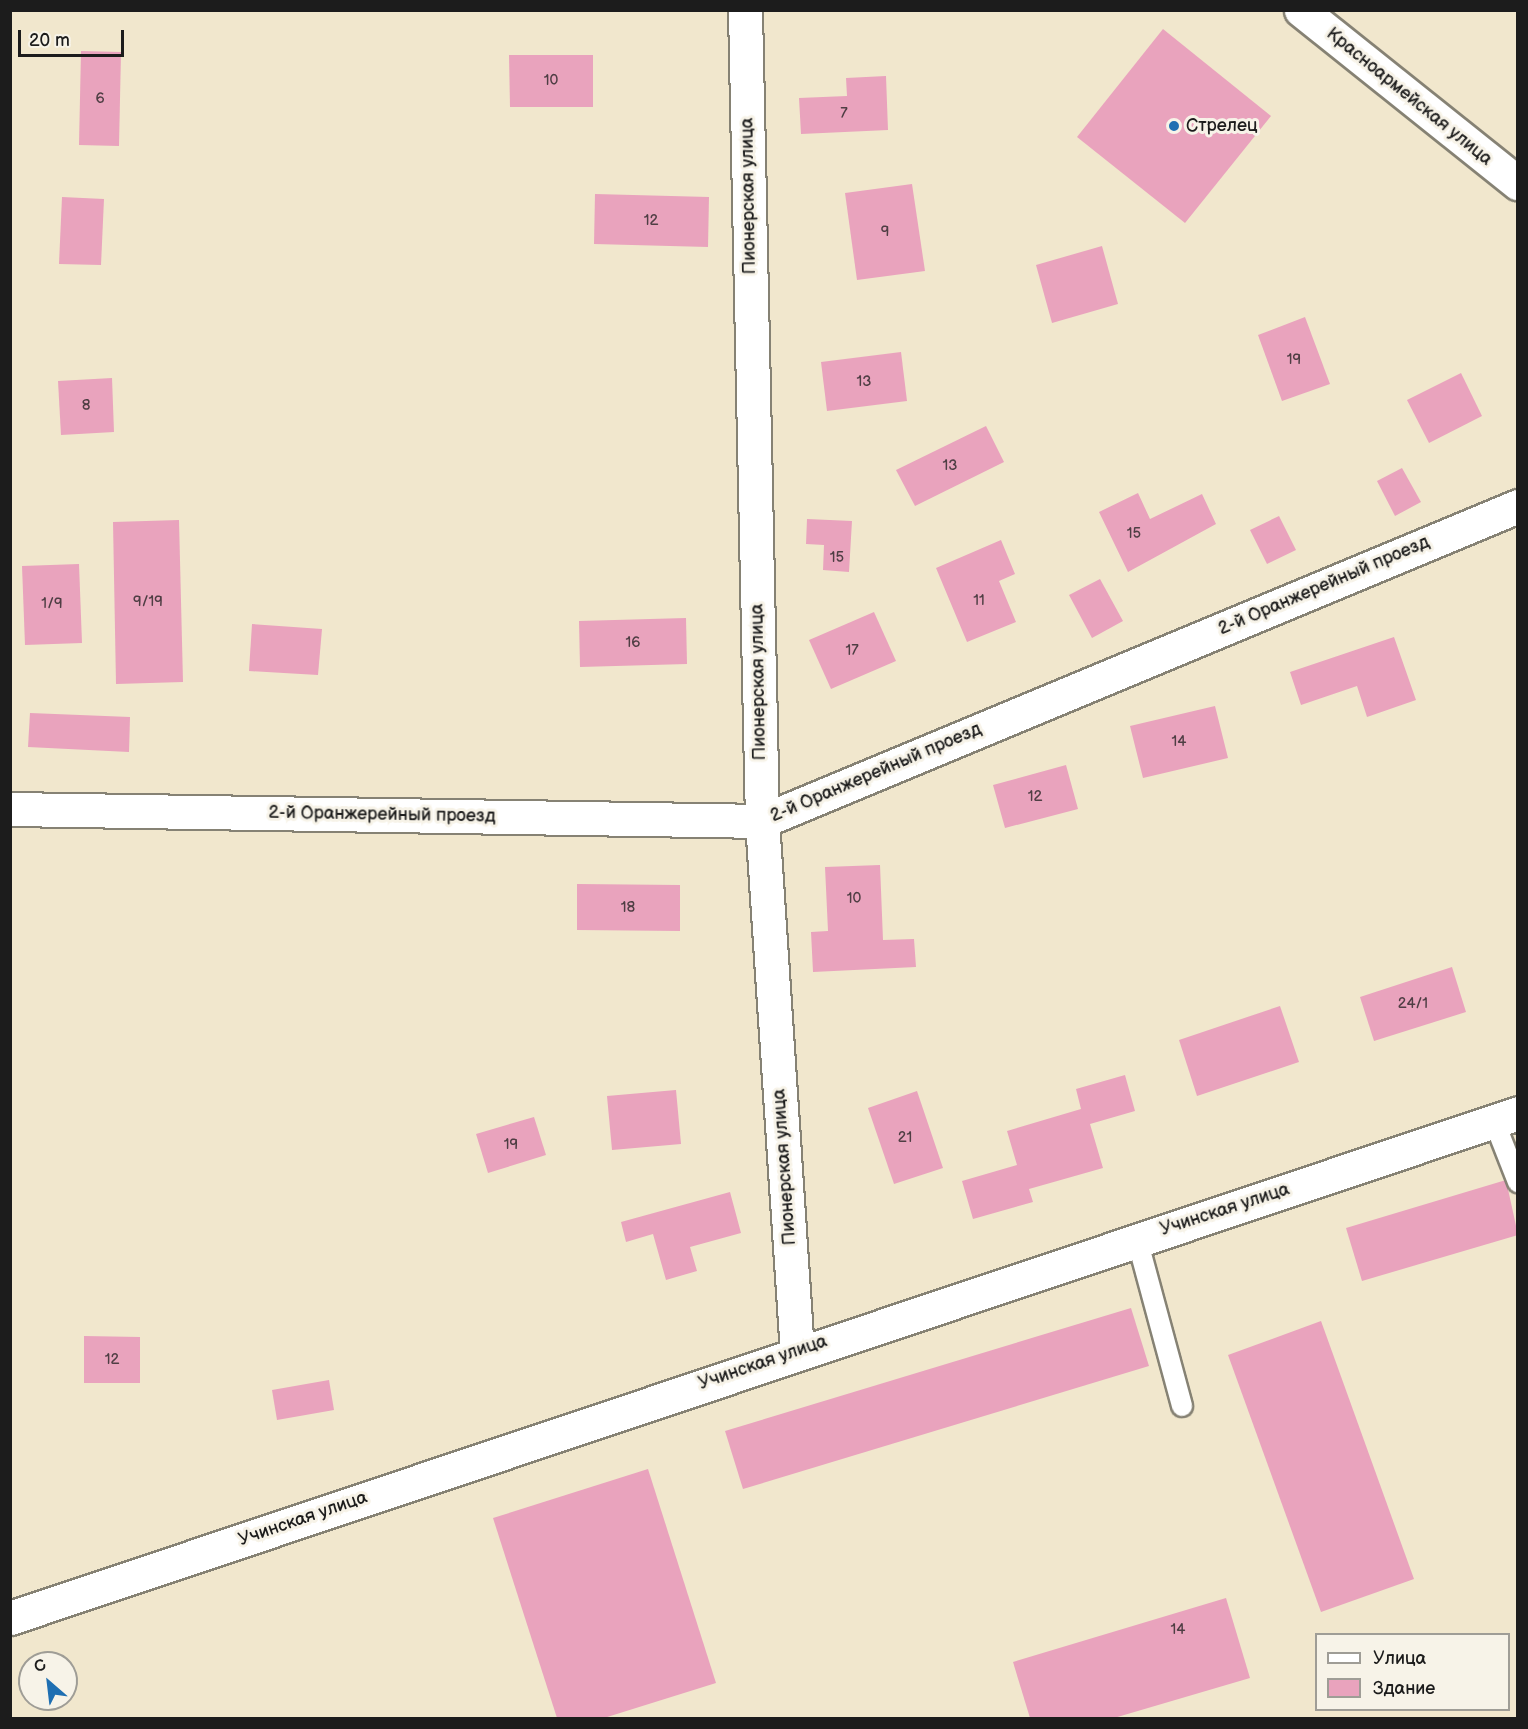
<!DOCTYPE html>
<html>
<head>
<meta charset="utf-8">
<style>
	body { margin:0 }
	#map { position:relative; width:1528px; height:1729px; overflow:hidden; background:#f1e7cd; font-family:"Balsamiq Sans",sans-serif }
	div>[style] { position:absolute }
	.building>* { inset:0; background:#e9a3bd }
	.roads { filter:drop-shadow(2px 0 #868274) drop-shadow(-2px 0 #868274) drop-shadow(0 2px #868274) drop-shadow(0 -2px #868274) }
	.lane>* { height:20px; margin:-10px; padding:0 10px; transform-origin:10px; border-radius:10px; background:#fff }
	.street>* { height:33px; margin:-16.5px; padding:0 16.5px; transform-origin:16.5px; border-radius:16.5px; background:#fff }
	.secondary>* { height:33px; margin:-16.5px; padding:0 16.5px; transform-origin:16.5px; border-radius:16.5px; background:#fff }
	.dots>* { width:16px; height:16px; translate:-50% -50%; box-sizing:border-box; border:3px solid #f7f3e8; border-radius:50% }
	span { translate:-50% -50%; white-space:nowrap; text-align:center; line-height:1.15; -webkit-text-stroke:6px #f7f3e8; paint-order:stroke }
	.number-label { font-size:15px; color:#4f3e44 }
	.number-label span { -webkit-text-stroke-width:0 }
	.street-label { font-size:18px; color:#1c1c1c }
	.poi-label { font-size:18px; color:#1c1c1c }
	.left { translate:0 -50%; text-align:left }
	.frame { position:absolute; inset:0; border:12px solid #1c1c1c; pointer-events:none }
	.legend { position:absolute; left:1315px; top:1633px; width:195px; height:78px; box-sizing:border-box; background:#f7f3e8; border:2px solid #9f9d96; margin:0; padding:8px 10px; list-style:none; font-size:18px; color:#1c1c1c }
	.legend li { display:flex; align-items:center; gap:12px; height:30px }
	.legend b { width:30px; border:2px solid #9f9d96 }
	.north { position:absolute; left:18px; top:1651px; width:60px; height:60px; box-sizing:border-box; background:#f7f3e8; border:2px solid #9f9d96; border-radius:50%; rotate:332deg; font-size:16px; font-weight:700; line-height:24px; text-align:center; color:#1c1c1c }
	.north::after { content:''; display:block; margin:auto; width:21px; height:27px; background:#1f6fb2; clip-path:polygon(50% 0,100% 100%,50% 72%,0 100%) }
	.scale { position:absolute; left:18px; top:30px; width:106px; height:27px; box-sizing:border-box; border:3px solid #1c1c1c; border-top:0; padding-left:8px; font-size:18px; line-height:21px; white-space:nowrap; color:#1c1c1c; -webkit-text-stroke:4px #f7f3e8; paint-order:stroke }
</style>
</head>
<body>
<div id="map">
	<div class="building">
		<div style="clip-path:polygon(1163px 29px,1271px 116px,1185px 223px,1077px 137px)"></div>
		<div style="clip-path:polygon(81px 51px,121px 52px,119px 146px,79px 145px)"></div>
		<div style="clip-path:polygon(509px 55px,593px 55px,593px 107px,510px 107px)"></div>
		<div style="clip-path:polygon(886px 76px,888px 130px,801px 134px,799px 98px,847px 96px,846px 78px)"></div>
		<div style="clip-path:polygon(912px 184px,925px 271px,857px 280px,845px 193px)"></div>
		<div style="clip-path:polygon(595px 194px,709px 197px,708px 247px,594px 244px)"></div>
		<div style="clip-path:polygon(62px 197px,104px 199px,101px 265px,59px 264px)"></div>
		<div style="clip-path:polygon(1102px 246px,1118px 304px,1052px 323px,1036px 265px)"></div>
		<div style="clip-path:polygon(1305px 317px,1330px 384px,1282px 401px,1258px 335px)"></div>
		<div style="clip-path:polygon(901px 352px,907px 401px,827px 411px,821px 362px)"></div>
		<div style="clip-path:polygon(1461px 373px,1482px 416px,1429px 443px,1407px 400px)"></div>
		<div style="clip-path:polygon(112px 378px,114px 432px,61px 435px,58px 381px)"></div>
		<div style="clip-path:polygon(986px 426px,1004px 462px,915px 506px,896px 470px)"></div>
		<div style="clip-path:polygon(1402px 468px,1421px 502px,1395px 516px,1377px 481px)"></div>
		<div style="clip-path:polygon(1138px 493px,1150px 519px,1202px 494px,1216px 524px,1128px 572px,1099px 512px)"></div>
		<div style="clip-path:polygon(1279px 516px,1296px 550px,1267px 564px,1250px 530px)"></div>
		<div style="clip-path:polygon(807px 519px,852px 521px,849px 572px,823px 570px,824px 545px,806px 544px)"></div>
		<div style="clip-path:polygon(179px 520px,183px 682px,116px 684px,113px 522px)"></div>
		<div style="clip-path:polygon(1001px 540px,1015px 574px,999px 581px,1016px 622px,967px 642px,936px 568px)"></div>
		<div style="clip-path:polygon(79px 564px,82px 643px,25px 645px,22px 566px)"></div>
		<div style="clip-path:polygon(1100px 579px,1123px 621px,1092px 638px,1069px 595px)"></div>
		<div style="clip-path:polygon(874px 612px,896px 661px,831px 689px,809px 640px)"></div>
		<div style="clip-path:polygon(686px 618px,687px 664px,580px 667px,579px 621px)"></div>
		<div style="clip-path:polygon(252px 624px,322px 629px,318px 675px,249px 671px)"></div>
		<div style="clip-path:polygon(1394px 637px,1416px 700px,1367px 717px,1357px 686px,1301px 705px,1290px 672px)"></div>
		<div style="clip-path:polygon(1215px 706px,1228px 758px,1143px 778px,1130px 726px)"></div>
		<div style="clip-path:polygon(30px 713px,130px 717px,129px 752px,28px 747px)"></div>
		<div style="clip-path:polygon(1066px 765px,1078px 809px,1005px 828px,993px 785px)"></div>
		<div style="clip-path:polygon(880px 865px,883px 940px,914px 939px,916px 967px,813px 972px,811px 932px,828px 931px,825px 867px)"></div>
		<div style="clip-path:polygon(577px 884px,680px 885px,680px 931px,577px 930px)"></div>
		<div style="clip-path:polygon(1452px 967px,1466px 1012px,1374px 1041px,1360px 997px)"></div>
		<div style="clip-path:polygon(1280px 1006px,1299px 1062px,1197px 1096px,1179px 1040px)"></div>
		<div style="clip-path:polygon(1125px 1075px,1135px 1111px,1090px 1124px,1103px 1168px,1029px 1189px,1033px 1202px,973px 1219px,962px 1181px,1017px 1165px,1007px 1131px,1081px 1109px,1076px 1089px)"></div>
		<div style="clip-path:polygon(676px 1090px,681px 1144px,612px 1150px,607px 1096px)"></div>
		<div style="clip-path:polygon(917px 1091px,943px 1168px,894px 1184px,868px 1108px)"></div>
		<div style="clip-path:polygon(534px 1117px,546px 1155px,488px 1173px,476px 1134px)"></div>
		<div style="clip-path:polygon(1506px 1180px,1518px 1235px,1362px 1281px,1346px 1228px)"></div>
		<div style="clip-path:polygon(730px 1192px,741px 1233px,690px 1247px,697px 1271px,666px 1280px,653px 1234px,626px 1242px,621px 1222px)"></div>
		<div style="clip-path:polygon(1131px 1308px,1149px 1366px,743px 1489px,725px 1431px)"></div>
		<div style="clip-path:polygon(1321px 1321px,1414px 1579px,1321px 1612px,1228px 1355px)"></div>
		<div style="clip-path:polygon(84px 1336px,140px 1337px,140px 1383px,84px 1383px)"></div>
		<div style="clip-path:polygon(329px 1380px,334px 1410px,277px 1420px,272px 1390px)"></div>
		<div style="clip-path:polygon(648px 1469px,716px 1683px,604px 1718px,557px 1718px,493px 1518px)"></div>
		<div style="clip-path:polygon(1226px 1598px,1250px 1678px,1114px 1718px,1030px 1718px,1013px 1662px)"></div>
	</div>
	<div class="roads">
		<div class="lane">
			<div style="left:1494px;top:1121px;width:66px;rotate:68.5deg"></div>
			<div style="left:1137px;top:1239px;width:173px;rotate:74.9deg"></div>
		</div>
		<div class="street">
			<div style="left:745px;top:10px;width:811px;rotate:88.8deg"></div>
			<div style="left:762px;top:821px;width:532px;rotate:86.23deg"></div>
			<div style="left:10px;top:809px;width:752px;rotate:0.91deg"></div>
			<div style="left:762px;top:821px;width:819px;rotate:-22.62deg"></div>
		</div>
		<div class="secondary">
			<div style="left:1301px;top:10px;width:278px;rotate:38.6deg"></div>
			<div style="left:10px;top:1618px;width:1590px;rotate:-18.51deg"></div>
		</div>
	</div>
	<div class="dots">
		<div style="left:1174px;top:126px;background:#1f6fb2"></div>
	</div>
	<div class="number-label">
		<span style="left:551px;top:81px">10</span>
		<span style="left:100px;top:99px">6</span>
		<span style="left:844px;top:114px">7</span>
		<span style="left:651px;top:221px">12</span>
		<span style="left:885px;top:232px">9</span>
		<span style="left:1294px;top:360px">19</span>
		<span style="left:864px;top:382px">13</span>
		<span style="left:86px;top:406px">8</span>
		<span style="left:950px;top:466px">13</span>
		<span style="left:1134px;top:534px">15</span>
		<span style="left:837px;top:558px">15</span>
		<span style="left:979px;top:601px">11</span>
		<span style="left:148px;top:602px">9/19</span>
		<span style="left:52px;top:604px">1/9</span>
		<span style="left:633px;top:643px">16</span>
		<span style="left:852px;top:651px">17</span>
		<span style="left:1179px;top:742px">14</span>
		<span style="left:1035px;top:797px">12</span>
		<span style="left:854px;top:899px">10</span>
		<span style="left:628px;top:908px">18</span>
		<span style="left:1413px;top:1004px">24/1</span>
		<span style="left:905px;top:1138px">21</span>
		<span style="left:511px;top:1145px">19</span>
		<span style="left:112px;top:1360px">12</span>
		<span style="left:1178px;top:1630px">14</span>
	</div>
	<div class="street-label">
		<span style="left:1409px;top:97px;rotate:39deg">Красноармейская улица</span>
		<span style="left:749px;top:196px;rotate:-91deg">Пионерская улица</span>
		<span style="left:1324px;top:586px;rotate:-23deg">2-й Оранжерейный проезд</span>
		<span style="left:759px;top:682px;rotate:-91deg">Пионерская улица</span>
		<span style="left:876px;top:773px;rotate:-23deg">2-й Оранжерейный проезд</span>
		<span style="left:382px;top:815px;rotate:1deg">2-й Оранжерейный проезд</span>
		<span style="left:785px;top:1167px;rotate:-94deg">Пионерская улица</span>
		<span style="left:1225px;top:1210px;rotate:-18deg">Учинская улица</span>
		<span style="left:763px;top:1363px;rotate:-19deg">Учинская улица</span>
		<span style="left:303px;top:1519px;rotate:-19deg">Учинская улица</span>
	</div>
	<div class="poi-label">
		<span class="left" style="left:1186px;top:126px">Стрелец</span>
	</div>
	<div class="frame"></div>
	<ul class="legend">
	<li><b style="height:8px;background:#fff"></b>Улица</li>
	<li><b style="height:16px;background:#e9a3bd"></b>Здание</li>
	</ul>
	<div class="north">С</div>
	<div class="scale">20 m</div>
</div>
</body>
</html>
